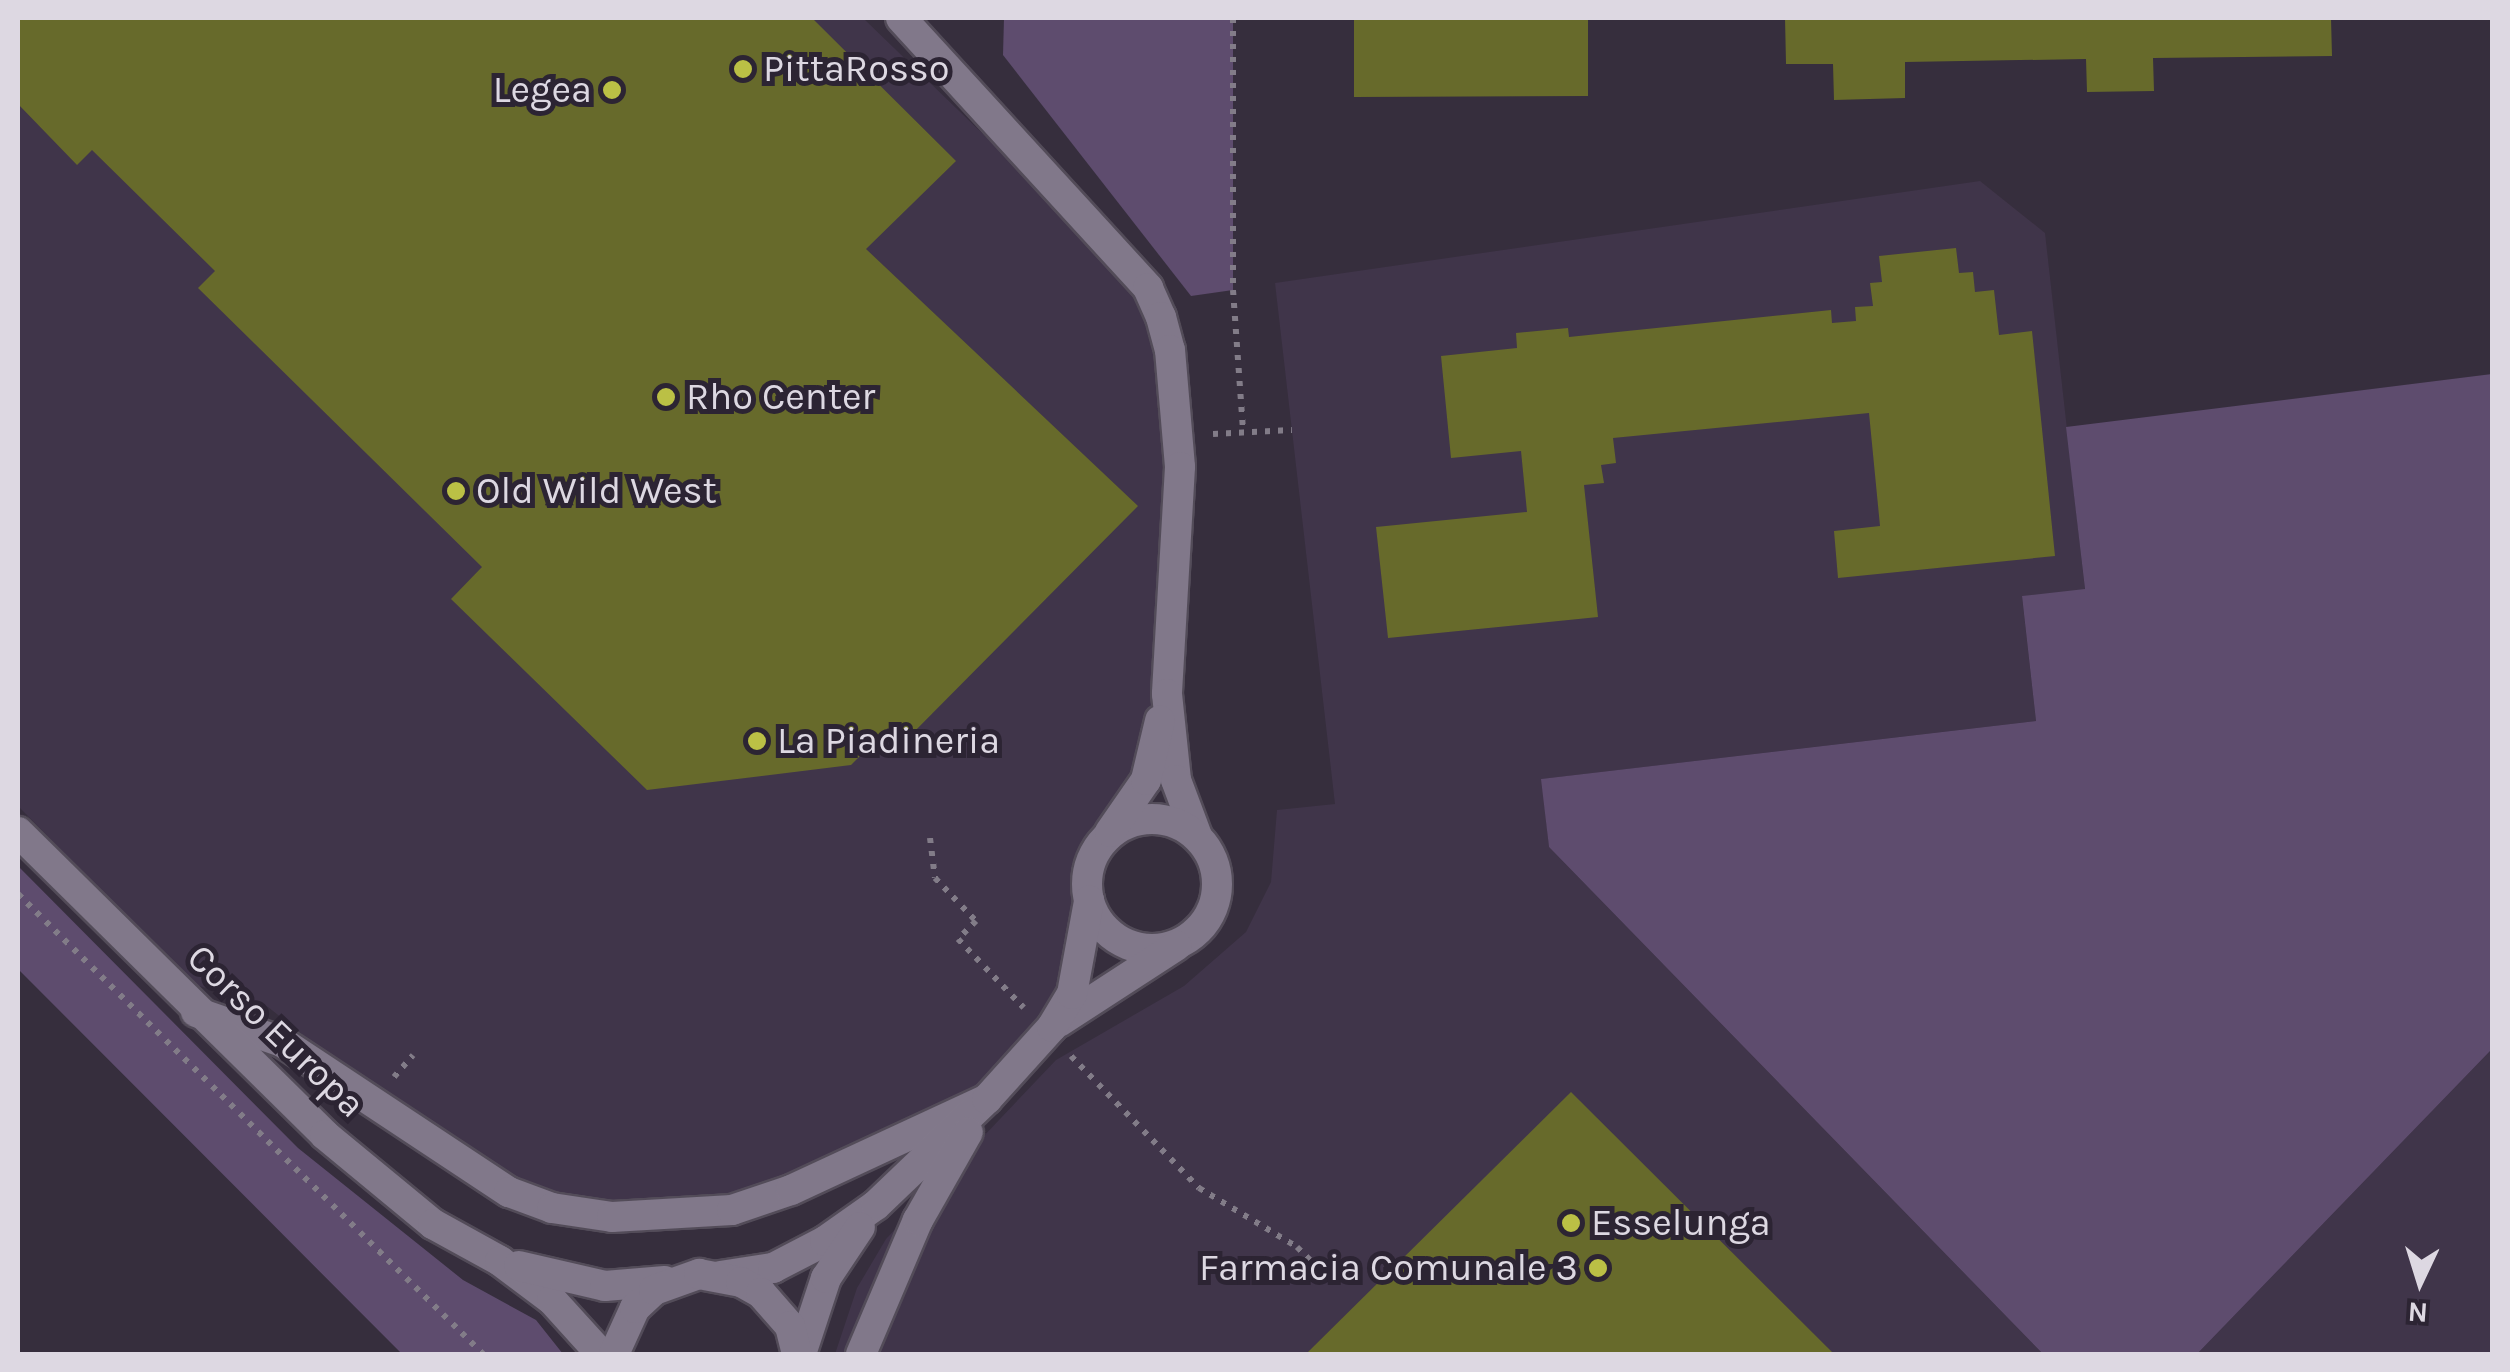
<!DOCTYPE html>
<html>
<head>
<meta charset="utf-8">
<style>
	body { margin:0 }
	#map { position:relative; width:2510px; height:1372px; overflow:hidden; background:#362e3d; font-family:Karla,sans-serif }
	div>[style] { position:absolute }
	.built>* { inset:0; background:#40354a }
	.green>* { inset:0; background:#5e4c6e }
	.building>* { inset:0; background:#676a2b }
	.path>* { height:6px; margin-top:-3px; transform-origin:0; background:repeating-linear-gradient(90deg,#827c88 0 5px,transparent 0 13px) }
	.roads { filter:drop-shadow(2px 0 #534c59) drop-shadow(-2px 0 #534c59) drop-shadow(0 2px #534c59) drop-shadow(0 -2px #534c59) }
	.street>* { height:30px; margin:-15px; padding:0 15px; transform-origin:15px; border-radius:15px; background:#81788a }
	.street>.ring { margin:-15px; padding:0; box-sizing:content-box; background:none; border:30px solid #81788a; border-radius:50% }
	.secondary>* { height:30px; margin:-15px; padding:0 15px; transform-origin:15px; border-radius:15px; background:#81788a }
	.dots>* { width:28px; height:28px; translate:-50% -50%; box-sizing:border-box; border:5px solid #2c2433; border-radius:50% }
	span { translate:-50% -50%; white-space:nowrap; text-align:center; line-height:1.15; -webkit-text-stroke:10px #2c2433; paint-order:stroke }
	.poi-label { font-size:38px; color:#ddd8e2 }
	.left { translate:0 -50%; text-align:left }
	.right { translate:-100% -50%; text-align:right }
	.street-label { font-size:38px; color:#ddd8e2 }
	.frame { position:absolute; inset:0; border:20px solid #ddd8e2; pointer-events:none }
	.north { position:absolute; left:2370px; top:1232px; width:100px; height:100px; -webkit-text-stroke:8px #2c2433; paint-order:stroke; rotate:184deg; font-size:28px; font-weight:700; line-height:40px; text-align:center; color:#ddd8e2 }
	.north::after { content:''; display:block; margin:auto; width:35px; height:45px; background:#ddd8e2; clip-path:polygon(50% 0,100% 100%,50% 72%,0 100%) }
</style>
</head>
<body>
<div id="map">
	<div class="built">
		<div style="clip-path:polygon(18px 18px,863px 18px,1144px 290px,1157px 318px,1174px 465px,1162px 694px,1141px 780px,1089px 853px,1068px 992px,983px 1095px,791px 1185px,676px 1209px,555px 1200px,419px 1127px,268px 1007px,193px 984px,18px 806px)"></div>
		<div style="clip-path:polygon(1980px 181px,2045px 233px,2085px 590px,2022px 597px,2036px 721px,1542px 779px,1549px 847px,2043px 1354px,835px 1354px,857px 1288px,886px 1239px,1056px 1060px,1184px 986px,1246px 932px,1271px 882px,1277px 810px,1335px 804px,1275px 283px)"></div>
		<div style="clip-path:polygon(2492px 1049px,2492px 1354px,2197px 1354px)"></div>
	</div>
	<div class="green">
		<div style="clip-path:polygon(1004px 18px,1233px 18px,1233px 290px,1191px 296px,1003px 55px)"></div>
		<div style="clip-path:polygon(2492px 374px,2492px 1049px,2197px 1354px,2043px 1354px,1549px 847px,1541px 779px,2036px 721px,2022px 596px,2085px 589px,2066px 427px)"></div>
		<div style="clip-path:polygon(18px 866px,298px 1148px,463px 1280px,536px 1320px,563px 1354px,402px 1354px,18px 969px)"></div>
	</div>
	<div class="building">
		<div style="clip-path:polygon(18px 18px,812px 18px,956px 161px,866px 249px,1138px 506px,904px 742px,888px 728px,851px 765px,647px 790px,451px 599px,482px 567px,198px 288px,215px 271px,92px 150px,77px 165px,18px 104px)"></div>
		<div style="clip-path:polygon(1354px 18px,1588px 18px,1588px 96px,1354px 97px)"></div>
		<div style="clip-path:polygon(1785px 18px,2331px 18px,2332px 56px,2153px 58px,2154px 91px,2087px 92px,2086px 59px,1905px 62px,1905px 98px,1834px 100px,1833px 64px,1786px 64px)"></div>
		<div style="clip-path:polygon(1956px 248px,1959px 273px,1973px 272px,1975px 292px,1994px 290px,1999px 335px,2032px 331px,2055px 556px,1838px 578px,1834px 531px,1880px 526px,1869px 413px,1613px 438px,1616px 463px,1601px 465px,1604px 483px,1584px 485px,1598px 617px,1388px 638px,1376px 527px,1527px 512px,1521px 451px,1451px 458px,1441px 356px,1517px 348px,1516px 333px,1568px 328px,1569px 337px,1831px 310px,1832px 323px,1856px 321px,1855px 307px,1873px 306px,1870px 283px,1882px 282px,1879px 256px)"></div>
		<div style="clip-path:polygon(1571px 1092px,1834px 1354px,1306px 1354px)"></div>
	</div>
	<div class="path">
		<div style="left:1233px;top:18px;width:272px;rotate:90deg"></div>
		<div style="left:1233px;top:290px;width:140px;rotate:85.9deg"></div>
		<div style="left:1213px;top:434px;width:79px;rotate:-2.9deg"></div>
		<div style="left:930px;top:838px;width:40px;rotate:82.9deg"></div>
		<div style="left:935px;top:878px;width:59px;rotate:46.4deg"></div>
		<div style="left:976px;top:921px;width:25px;rotate:135deg"></div>
		<div style="left:958px;top:939px;width:95px;rotate:46.3deg"></div>
		<div style="left:18px;top:894px;width:654px;rotate:44.69deg"></div>
		<div style="left:1071px;top:1056px;width:184px;rotate:45.9deg"></div>
		<div style="left:1199px;top:1188px;width:114px;rotate:31deg"></div>
		<div style="left:1297px;top:1247px;width:45px;rotate:45deg"></div>
		<div style="left:394px;top:1077px;width:29px;rotate:-49deg"></div>
	</div>
	<div class="roads">
		<div class="street">
			<div style="left:901px;top:18px;width:366px;rotate:47.5deg"></div>
			<div style="left:1148px;top:288px;width:32px;rotate:66deg"></div>
			<div style="left:1161px;top:317px;width:34px;rotate:75deg"></div>
			<div style="left:1170px;top:350px;width:117px;rotate:85.1deg"></div>
			<div style="left:1180px;top:467px;width:227px;rotate:93.3deg"></div>
			<div style="left:1167px;top:694px;width:86px;rotate:84deg"></div>
			<div style="left:1176px;top:780px;width:60px;rotate:69.4deg"></div>
			<div class="ring" style="left:1087px;top:819px;width:100px;height:100px"></div>
			<div style="left:1110px;top:832px;width:63px;rotate:-55.3deg"></div>
			<div style="left:1146px;top:780px;width:61px;rotate:-76.7deg"></div>
			<div style="left:196px;top:1012px;width:91px;rotate:19.2deg"></div>
			<div style="left:282px;top:1042px;width:272px;rotate:33.5deg"></div>
			<div style="left:509px;top:1192px;width:46px;rotate:20.4deg"></div>
			<div style="left:552px;top:1208px;width:61px;rotate:8.5deg"></div>
			<div style="left:612px;top:1217px;width:120px;rotate:-3.3deg"></div>
			<div style="left:732px;top:1210px;width:62px;rotate:-18.7deg"></div>
			<div style="left:791px;top:1190px;width:216px;rotate:-24.9deg"></div>
			<div style="left:1059px;top:1022px;width:140px;rotate:-33deg"></div>
			<div style="left:720px;top:1276px;width:54px;rotate:-8.6deg"></div>
			<div style="left:773px;top:1268px;width:59px;rotate:-27.4deg"></div>
			<div style="left:825px;top:1241px;width:62px;rotate:-35.2deg"></div>
			<div style="left:876px;top:1205px;width:153px;rotate:-43.7deg"></div>
			<div style="left:987px;top:1099px;width:97px;rotate:-47.9deg"></div>
			<div style="left:1052px;top:1027px;width:39px;rotate:-59deg"></div>
			<div style="left:1072px;top:994px;width:95px;rotate:-79.6deg"></div>
			<div style="left:801px;top:1354px;width:80px;rotate:-71.8deg"></div>
			<div style="left:826px;top:1278px;width:61px;rotate:-56.3deg"></div>
			<div style="left:861px;top:1354px;width:146px;rotate:-67deg"></div>
			<div style="left:918px;top:1220px;width:101px;rotate:-60.4deg"></div>
		</div>
		<div class="secondary">
			<div style="left:18px;top:832px;width:431px;rotate:44.6deg"></div>
			<div style="left:325px;top:1135px;width:140px;rotate:39.5deg"></div>
			<div style="left:433px;top:1224px;width:77px;rotate:28.9deg"></div>
			<div style="left:500px;top:1261px;width:65px;rotate:36.9deg"></div>
			<div style="left:552px;top:1300px;width:73px;rotate:47.8deg"></div>
			<div style="left:519px;top:1266px;width:88px;rotate:13.1deg"></div>
			<div style="left:605px;top:1286px;width:60px;rotate:-4.8deg"></div>
			<div style="left:614px;top:1354px;width:51px;rotate:-65.5deg"></div>
			<div style="left:635px;top:1308px;width:26px;rotate:-43deg"></div>
			<div style="left:654px;top:1290px;width:48px;rotate:-19.6deg"></div>
			<div style="left:699px;top:1274px;width:43px;rotate:10.8deg"></div>
			<div style="left:741px;top:1282px;width:23px;rotate:29deg"></div>
			<div style="left:761px;top:1293px;width:44px;rotate:48.7deg"></div>
			<div style="left:790px;top:1326px;width:29px;rotate:76deg"></div>
		</div>
	</div>
	<div class="dots">
		<div style="left:743px;top:69px;background:#bbc045"></div>
		<div style="left:612px;top:90px;background:#bbc045"></div>
		<div style="left:666px;top:397px;background:#bbc045"></div>
		<div style="left:456px;top:491px;background:#bbc045"></div>
		<div style="left:757px;top:741px;background:#bbc045"></div>
		<div style="left:1571px;top:1223px;background:#bbc045"></div>
		<div style="left:1598px;top:1268px;background:#bbc045"></div>
	</div>
	<div class="poi-label">
		<span class="left" style="left:763px;top:69px">PittaRosso</span>
		<span class="right" style="left:592px;top:90px">Legea</span>
		<span class="left" style="left:686px;top:397px">Rho Center</span>
		<span class="left" style="left:476px;top:491px">Old Wild West</span>
		<span class="left" style="left:777px;top:741px">La Piadineria</span>
		<span class="left" style="left:1591px;top:1223px">Esselunga</span>
		<span class="right" style="left:1578px;top:1268px">Farmacia Comunale 3</span>
	</div>
	<div class="street-label">
		<span style="left:276px;top:1031px;rotate:44deg">Corso Europa</span>
	</div>
	<div class="frame"></div>
	<div class="north">N</div>
</div>
</body>
</html>
